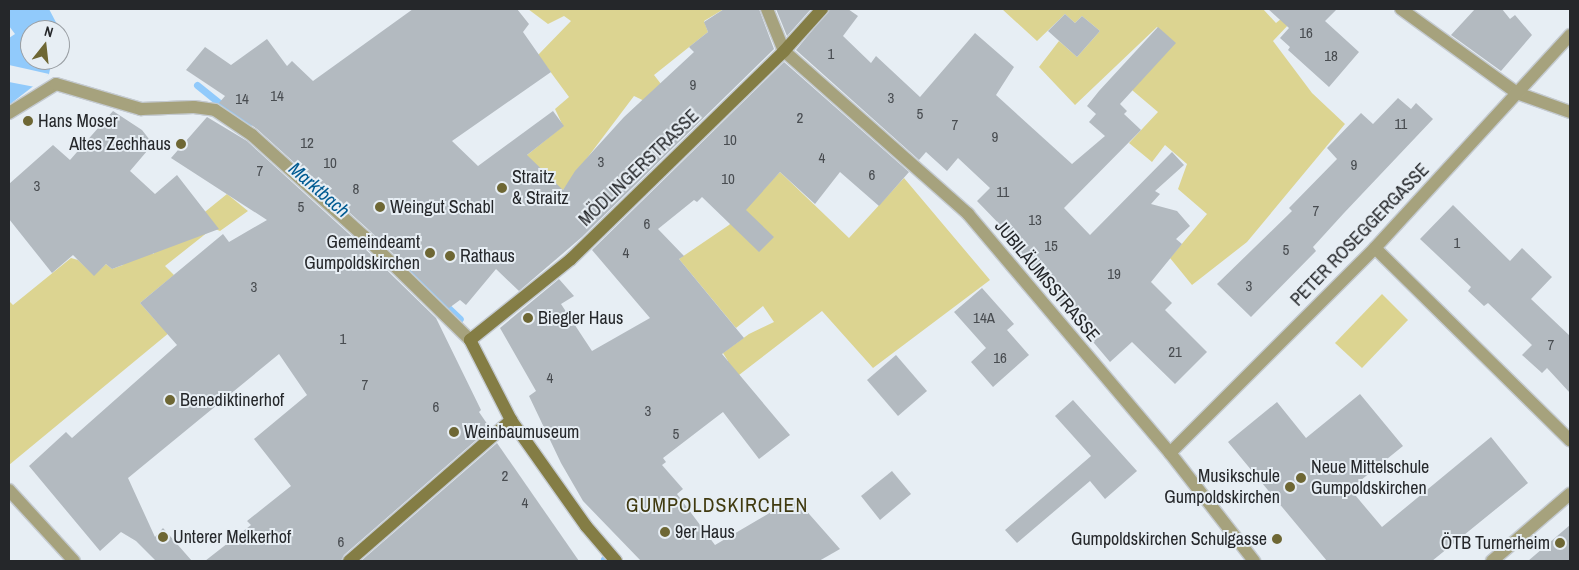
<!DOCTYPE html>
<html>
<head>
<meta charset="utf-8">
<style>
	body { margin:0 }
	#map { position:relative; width:1579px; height:570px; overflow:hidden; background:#e7eef4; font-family:"Archivo Narrow",sans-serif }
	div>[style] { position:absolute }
	.green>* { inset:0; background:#dcd491 }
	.water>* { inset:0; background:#91cafb }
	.pier>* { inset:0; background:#e7eef4 }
	.stream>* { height:7px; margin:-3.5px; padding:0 3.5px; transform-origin:3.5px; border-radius:3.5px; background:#91cafb }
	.building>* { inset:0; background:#b3bac0 }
	.roads { filter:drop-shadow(1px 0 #c4cad0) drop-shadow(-1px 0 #c4cad0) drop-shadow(0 1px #c4cad0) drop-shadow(0 -1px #c4cad0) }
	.street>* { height:12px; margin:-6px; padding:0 6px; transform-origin:6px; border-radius:6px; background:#a6a27d }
	.secondary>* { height:12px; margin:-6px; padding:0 6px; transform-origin:6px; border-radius:6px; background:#847d45 }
	.dots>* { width:14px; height:14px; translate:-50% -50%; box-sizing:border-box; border:2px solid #e7eef4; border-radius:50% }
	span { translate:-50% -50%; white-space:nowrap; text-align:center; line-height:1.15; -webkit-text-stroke:4px #e7eef4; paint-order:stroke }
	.number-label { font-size:15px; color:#484c50 }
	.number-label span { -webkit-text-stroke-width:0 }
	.poi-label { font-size:18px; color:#25272a }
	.left { translate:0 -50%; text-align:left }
	.right { translate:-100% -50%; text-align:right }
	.street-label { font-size:18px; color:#25272a }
	.water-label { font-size:19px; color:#015b92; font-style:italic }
	.quarter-label { font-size:20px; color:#403a10; letter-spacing:1px }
	.frame { position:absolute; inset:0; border:10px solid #25272a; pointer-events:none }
	.north { position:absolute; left:20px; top:20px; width:50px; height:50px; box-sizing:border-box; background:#e7eef4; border:1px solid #999ea3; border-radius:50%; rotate:16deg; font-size:14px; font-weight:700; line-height:20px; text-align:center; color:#25272a }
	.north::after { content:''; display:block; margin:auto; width:18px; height:22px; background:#6e6734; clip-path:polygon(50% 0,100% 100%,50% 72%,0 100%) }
</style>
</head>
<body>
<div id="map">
	<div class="green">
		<div style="clip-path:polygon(528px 9px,724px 9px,704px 21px,708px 32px,654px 75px,668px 93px,655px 106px,634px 96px,563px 190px,521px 160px,563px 126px,555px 109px,569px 97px,538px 55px,571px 21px,564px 16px,548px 24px)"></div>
		<div style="clip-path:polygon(1002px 9px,1263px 9px,1276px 23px,1286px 15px,1291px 22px,1273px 41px,1312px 93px,1345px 124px,1247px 242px,1192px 285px,1170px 258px,1207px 214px,1178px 189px,1187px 164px,1165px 145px,1152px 162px,1129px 143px,1158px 112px,1132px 90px,1175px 43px,1157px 27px,1075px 105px,1039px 67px,1059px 41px,1077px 57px,1100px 31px,1082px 16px,1075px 23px,1065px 14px,1037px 41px)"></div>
		<div style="clip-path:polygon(780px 172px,849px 238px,904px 178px,990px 280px,873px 368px,822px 311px,739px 375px,589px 469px,728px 361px,723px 353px,749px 334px,774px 322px,763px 306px,736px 328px,679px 259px,729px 225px)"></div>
		<div style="clip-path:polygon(227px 194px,248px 211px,220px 231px,213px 228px,165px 266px,174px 275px,140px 303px,157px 322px,279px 242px,9px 465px,9px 301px,13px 305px,71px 258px,78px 260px,94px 275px,106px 264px,112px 269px,123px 265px,136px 236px,153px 254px)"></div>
		<div style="clip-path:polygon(1382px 294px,1408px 320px,1362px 368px,1335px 343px)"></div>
	</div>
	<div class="water">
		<div style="clip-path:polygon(9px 9px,49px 9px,60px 30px,30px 30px,30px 60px,52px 60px,49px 74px,9px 105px,9px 38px,15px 34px,9px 26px)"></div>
	</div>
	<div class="pier">
		<div style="clip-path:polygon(9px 65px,27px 69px,49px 74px,35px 87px,9px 82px)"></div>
	</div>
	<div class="stream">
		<div style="left:197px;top:85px;width:65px;rotate:38.8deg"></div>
		<div style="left:401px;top:263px;width:81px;rotate:43.5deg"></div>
		<div style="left:604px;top:559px;width:2px;rotate:63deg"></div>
	</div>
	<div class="building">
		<div style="clip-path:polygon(413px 9px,517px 9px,529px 24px,523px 32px,551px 72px,452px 141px,478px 166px,553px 111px,564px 126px,527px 155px,563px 190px,575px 171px,624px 117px,694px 52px,689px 47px,708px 32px,704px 22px,724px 9px,759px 9px,774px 49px,582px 237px,519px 291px,496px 269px,466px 305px,460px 300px,449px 308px,370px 231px,257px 129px,219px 103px,225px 96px,186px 70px,205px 47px,231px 65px,267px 39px,287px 66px,292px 61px,313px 81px)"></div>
		<div style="clip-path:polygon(776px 9px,811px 9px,787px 36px)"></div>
		<div style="clip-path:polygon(830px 9px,848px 9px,858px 16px,843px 36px,871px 63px,876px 56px,920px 97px,975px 33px,1014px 67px,996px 95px,1072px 164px,1105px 136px,1089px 122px,1096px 114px,1087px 106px,1099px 91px,1158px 27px,1176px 43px,1120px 104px,1127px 111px,1124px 114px,1141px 130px,1064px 208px,1090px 235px,1172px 152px,1184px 165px,1155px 191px,1160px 194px,1151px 204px,1177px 211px,1190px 226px,1176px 239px,1182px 244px,1151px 282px,1172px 303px,1165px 310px,1207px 352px,1175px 384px,1132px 342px,1110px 362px,1046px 286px,1006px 231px,977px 201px,990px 188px,958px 158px,947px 171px,926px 152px,919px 160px,796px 50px)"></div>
		<div style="clip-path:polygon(1268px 9px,1337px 9px,1325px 21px,1359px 52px,1329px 87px,1288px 50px,1290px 47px,1280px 38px,1289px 28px)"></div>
		<div style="clip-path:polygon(1475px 9px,1502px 9px,1510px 19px,1515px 15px,1532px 35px,1501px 71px,1451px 35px)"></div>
		<div style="clip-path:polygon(1065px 14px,1075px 23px,1082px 16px,1100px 31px,1077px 57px,1048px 31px)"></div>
		<div style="clip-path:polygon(784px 62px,909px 172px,879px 206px,840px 172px,815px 204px,780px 172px,746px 210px,774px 237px,759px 252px,702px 197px,697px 202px,694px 200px,658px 229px,684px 256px,679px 259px,744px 338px,722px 354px,790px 435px,759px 459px,723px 412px,663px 458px,666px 462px,662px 465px,683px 489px,677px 494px,715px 545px,795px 498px,840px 549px,819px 561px,641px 561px,583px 501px,561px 463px,529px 396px,536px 391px,500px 328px,559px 279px,574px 296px,561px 304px,592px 351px,650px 318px,592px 250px)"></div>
		<div style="clip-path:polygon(1398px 98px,1411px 109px,1416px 103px,1433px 119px,1344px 213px,1313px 247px,1316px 251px,1251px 317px,1217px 284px,1292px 211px,1289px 208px,1337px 159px,1327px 148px,1361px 113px,1373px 124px)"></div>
		<div style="clip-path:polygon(113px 111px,142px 130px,153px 144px,130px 171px,155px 194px,177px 175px,219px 229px,112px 269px,106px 264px,94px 276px,73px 255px,52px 273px,9px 219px,9px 184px,53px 145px,70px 160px)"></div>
		<div style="clip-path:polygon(207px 117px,247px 141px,359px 243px,436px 318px,481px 410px,479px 412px,490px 428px,344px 555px,341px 561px,205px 561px,251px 525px,247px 521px,291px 486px,254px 439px,307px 395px,279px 354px,128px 478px,155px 537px,163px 528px,192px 561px,156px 561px,136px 541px,121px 532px,100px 551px,29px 466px,66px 432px,72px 438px,177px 345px,140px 303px,223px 234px,229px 242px,267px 220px,171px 158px)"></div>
		<div style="clip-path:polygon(1453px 205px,1510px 261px,1522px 248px,1552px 277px,1531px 299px,1570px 336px,1570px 393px,1547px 368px,1542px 373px,1522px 355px,1532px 345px,1488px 303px,1484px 306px,1468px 291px,1471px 287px,1420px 239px)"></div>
		<div style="clip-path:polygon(982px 288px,1014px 324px,1007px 330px,1029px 355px,993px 387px,971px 362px,986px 348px,954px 312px)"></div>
		<div style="clip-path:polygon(896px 355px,927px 391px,898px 416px,867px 380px)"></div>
		<div style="clip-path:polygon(1360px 394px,1403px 446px,1350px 489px,1382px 527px,1491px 437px,1528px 483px,1432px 561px,1327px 561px,1228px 442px,1277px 402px,1306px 438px)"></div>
		<div style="clip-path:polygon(1073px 400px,1137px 471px,1105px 499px,1090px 481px,1017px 543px,1005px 530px,1091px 456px,1055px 416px)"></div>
		<div style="clip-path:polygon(497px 443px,579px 561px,361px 561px)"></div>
		<div style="clip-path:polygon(892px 471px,911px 494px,880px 520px,861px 496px)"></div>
		<div style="clip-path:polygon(1570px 525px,1570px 561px,1528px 561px)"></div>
	</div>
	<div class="roads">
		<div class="street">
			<div style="left:767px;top:9px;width:45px;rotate:68deg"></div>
			<div style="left:784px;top:51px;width:246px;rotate:41.5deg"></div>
			<div style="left:968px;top:214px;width:313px;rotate:49.8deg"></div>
			<div style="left:1170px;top:453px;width:137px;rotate:52.1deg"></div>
			<div style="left:1401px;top:9px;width:143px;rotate:35.9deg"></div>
			<div style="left:1517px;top:93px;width:56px;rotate:19.7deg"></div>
			<div style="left:9px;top:113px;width:55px;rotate:-31.7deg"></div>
			<div style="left:56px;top:84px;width:89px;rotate:16.4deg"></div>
			<div style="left:141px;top:109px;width:53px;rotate:-2.2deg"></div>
			<div style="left:194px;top:107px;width:21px;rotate:8deg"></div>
			<div style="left:215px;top:110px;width:45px;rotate:34deg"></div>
			<div style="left:252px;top:135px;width:152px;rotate:42.1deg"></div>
			<div style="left:365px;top:237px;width:147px;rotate:44.4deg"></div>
			<div style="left:1375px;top:248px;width:274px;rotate:44.6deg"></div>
			<div style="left:1170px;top:453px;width:290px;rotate:-45deg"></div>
			<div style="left:1375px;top:248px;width:289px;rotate:-47.5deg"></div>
			<div style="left:9px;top:490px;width:96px;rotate:47.5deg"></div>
			<div style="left:1492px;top:561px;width:103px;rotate:-40.7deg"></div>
		</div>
		<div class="secondary">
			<div style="left:349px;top:561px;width:215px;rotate:-41deg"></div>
			<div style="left:616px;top:561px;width:46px;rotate:-130.6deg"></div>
			<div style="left:586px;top:526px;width:130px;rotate:-125.3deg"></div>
			<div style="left:511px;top:420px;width:90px;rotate:-117.1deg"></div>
			<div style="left:470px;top:340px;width:129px;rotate:-38.7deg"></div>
			<div style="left:571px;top:259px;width:298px;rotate:-44.3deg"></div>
			<div style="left:784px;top:51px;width:57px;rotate:-47.9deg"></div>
		</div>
	</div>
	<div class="dots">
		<div style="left:28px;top:121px;background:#6e6734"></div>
		<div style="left:181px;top:144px;background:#6e6734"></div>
		<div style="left:502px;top:188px;background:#6e6734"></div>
		<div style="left:380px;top:207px;background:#6e6734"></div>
		<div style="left:430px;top:253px;background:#6e6734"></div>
		<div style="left:450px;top:256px;background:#6e6734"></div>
		<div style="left:528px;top:318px;background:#6e6734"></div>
		<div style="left:170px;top:400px;background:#6e6734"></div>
		<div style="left:454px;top:432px;background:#6e6734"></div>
		<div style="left:1301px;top:478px;background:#6e6734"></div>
		<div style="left:1290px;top:487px;background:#6e6734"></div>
		<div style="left:665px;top:532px;background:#6e6734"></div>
		<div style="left:163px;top:537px;background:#6e6734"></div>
		<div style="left:1277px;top:539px;background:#6e6734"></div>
		<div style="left:1560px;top:543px;background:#6e6734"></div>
	</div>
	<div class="number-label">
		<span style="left:1306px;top:33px">16</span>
		<span style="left:831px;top:54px">1</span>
		<span style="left:1331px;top:56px">18</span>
		<span style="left:693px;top:85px">9</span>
		<span style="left:277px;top:96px">14</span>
		<span style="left:891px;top:98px">3</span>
		<span style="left:242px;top:99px">14</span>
		<span style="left:920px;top:114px">5</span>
		<span style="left:800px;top:118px">2</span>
		<span style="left:1401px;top:124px">11</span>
		<span style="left:955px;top:125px">7</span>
		<span style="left:995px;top:137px">9</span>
		<span style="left:730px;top:140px">10</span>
		<span style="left:307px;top:143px">12</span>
		<span style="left:822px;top:158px">4</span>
		<span style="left:601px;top:162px">3</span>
		<span style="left:330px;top:163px">10</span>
		<span style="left:1354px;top:165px">9</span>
		<span style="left:260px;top:171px">7</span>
		<span style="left:872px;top:175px">6</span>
		<span style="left:728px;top:179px">10</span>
		<span style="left:37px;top:186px">3</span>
		<span style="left:356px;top:189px">8</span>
		<span style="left:1003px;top:192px">11</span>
		<span style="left:301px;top:207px">5</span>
		<span style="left:1316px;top:211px">7</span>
		<span style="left:1035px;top:220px">13</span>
		<span style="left:647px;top:224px">6</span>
		<span style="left:1457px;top:243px">1</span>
		<span style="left:1051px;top:246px">15</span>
		<span style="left:1286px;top:250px">5</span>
		<span style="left:626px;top:253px">4</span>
		<span style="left:1114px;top:274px">19</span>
		<span style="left:1249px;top:286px">3</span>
		<span style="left:254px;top:287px">3</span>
		<span style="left:984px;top:318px">14A</span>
		<span style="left:343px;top:339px">1</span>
		<span style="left:1551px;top:345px">7</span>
		<span style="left:1175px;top:352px">21</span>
		<span style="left:1000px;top:358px">16</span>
		<span style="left:550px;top:378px">4</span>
		<span style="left:365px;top:385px">7</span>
		<span style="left:436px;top:407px">6</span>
		<span style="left:648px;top:411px">3</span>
		<span style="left:676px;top:434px">5</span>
		<span style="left:505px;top:476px">2</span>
		<span style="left:525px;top:503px">4</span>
		<span style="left:341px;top:542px">6</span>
	</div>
	<div class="poi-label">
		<span class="left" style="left:38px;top:121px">Hans Moser</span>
		<span class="right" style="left:171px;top:144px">Altes Zechhaus</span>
		<span class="left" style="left:512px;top:188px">Straitz<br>&amp; Straitz</span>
		<span class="left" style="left:390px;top:207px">Weingut Schabl</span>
		<span class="right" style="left:420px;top:253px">Gemeindeamt<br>Gumpoldskirchen</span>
		<span class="left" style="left:460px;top:256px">Rathaus</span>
		<span class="left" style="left:538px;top:318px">Biegler Haus</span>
		<span class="left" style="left:180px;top:400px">Benediktinerhof</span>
		<span class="left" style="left:464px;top:432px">Weinbaumuseum</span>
		<span class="left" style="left:1311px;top:478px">Neue Mittelschule<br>Gumpoldskirchen</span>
		<span class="right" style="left:1280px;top:487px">Musikschule<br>Gumpoldskirchen</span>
		<span class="left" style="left:675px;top:532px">9er Haus</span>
		<span class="left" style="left:173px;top:537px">Unterer Melkerhof</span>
		<span class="right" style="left:1267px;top:539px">Gumpoldskirchen Schulgasse</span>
		<span class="right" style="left:1550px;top:543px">ÖTB Turnerheim</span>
	</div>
	<div class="street-label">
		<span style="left:639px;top:168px;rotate:-44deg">MÖDLINGERSTRASSE</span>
		<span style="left:1360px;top:235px;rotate:-46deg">PETER ROSEGGERGASSE</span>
		<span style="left:1047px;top:281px;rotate:50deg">JUBILÄUMSSTRASSE</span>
	</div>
	<div class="water-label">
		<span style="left:319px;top:190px;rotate:41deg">Marktbach</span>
	</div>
	<div class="quarter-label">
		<span style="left:717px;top:504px">GUMPOLDSKIRCHEN</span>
	</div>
	<div class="frame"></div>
	<div class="north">N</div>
</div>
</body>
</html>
